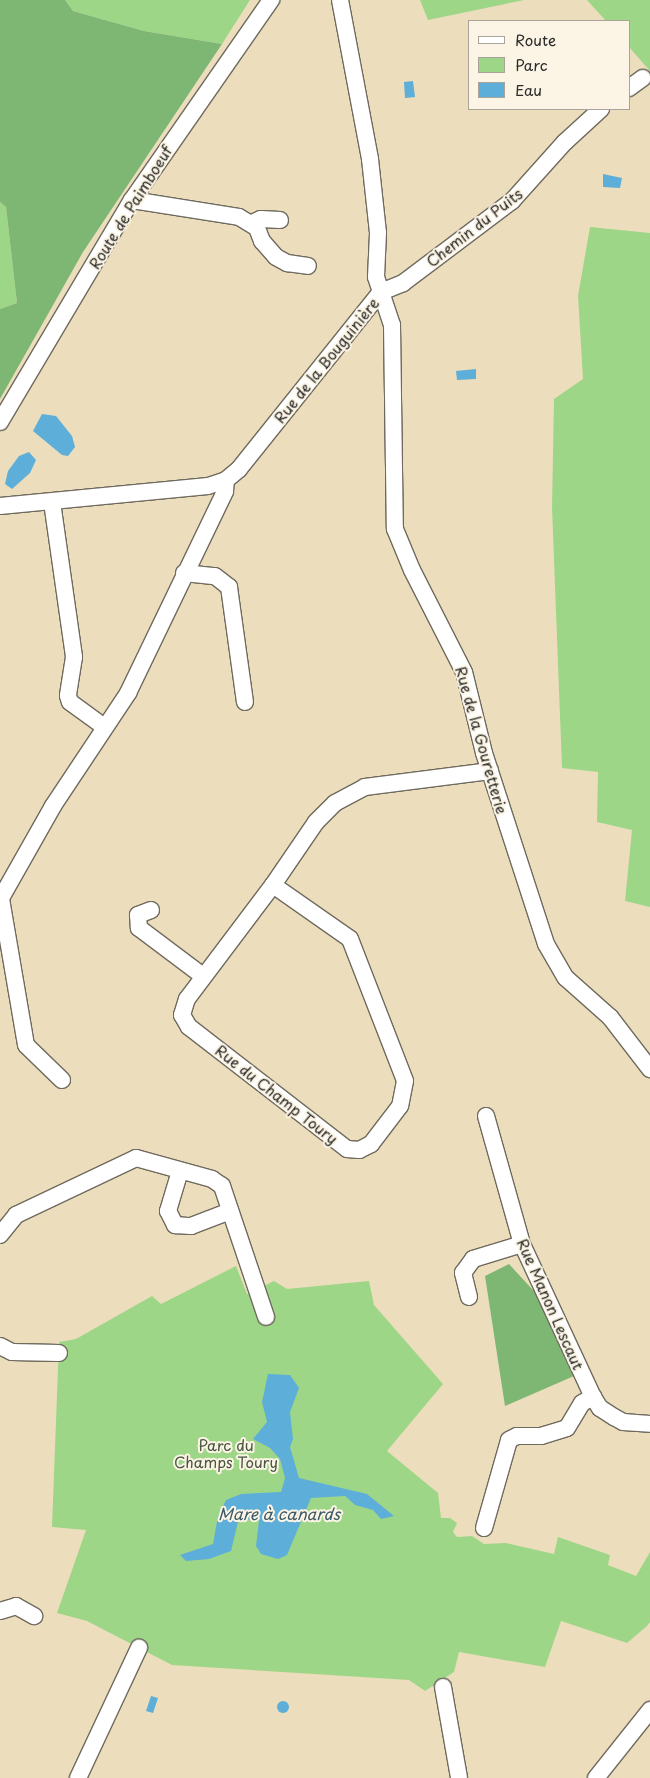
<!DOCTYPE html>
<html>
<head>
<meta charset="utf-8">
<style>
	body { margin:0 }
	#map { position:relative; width:650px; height:1778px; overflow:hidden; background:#ecdebc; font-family:"Playpen Sans",sans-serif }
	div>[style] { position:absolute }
	.green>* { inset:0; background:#9ed688 }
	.forest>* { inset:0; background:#7eb774 }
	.water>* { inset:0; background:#5daed8 }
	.round { border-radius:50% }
	.roads { filter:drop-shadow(1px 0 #6f6a5e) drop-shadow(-1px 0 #6f6a5e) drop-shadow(0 1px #6f6a5e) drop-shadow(0 -1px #6f6a5e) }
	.minor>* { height:16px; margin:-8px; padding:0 8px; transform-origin:8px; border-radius:8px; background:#fff }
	span { translate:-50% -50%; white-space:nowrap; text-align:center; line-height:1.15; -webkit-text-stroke:4px #fcf5e5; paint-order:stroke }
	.street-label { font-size:15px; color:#2b2b2b }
	.park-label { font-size:15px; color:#485642 }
	.water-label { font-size:16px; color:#3c5968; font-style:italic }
	.legend { position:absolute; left:468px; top:20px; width:162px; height:90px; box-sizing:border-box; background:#fcf5e5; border:1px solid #a8a49b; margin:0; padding:6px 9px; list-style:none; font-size:15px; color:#2b2b2b }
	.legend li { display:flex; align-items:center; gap:10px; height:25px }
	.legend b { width:25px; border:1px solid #a8a49b }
</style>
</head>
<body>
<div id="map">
	<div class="green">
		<div style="clip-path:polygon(65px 0,250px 0,222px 44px,144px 31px,73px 11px)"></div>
		<div style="clip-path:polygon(420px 0,524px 0,428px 20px)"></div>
		<div style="clip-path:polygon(587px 0,650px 0,650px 71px,629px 47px,629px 21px,606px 21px)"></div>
		<div style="clip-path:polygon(0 202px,6px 207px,17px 303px,0 309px)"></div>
		<div style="clip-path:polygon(590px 227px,650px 233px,650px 907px,625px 901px,632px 830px,597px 822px,598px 772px,562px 768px,552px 507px,554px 399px,583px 379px,578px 296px)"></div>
		<div style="clip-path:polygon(236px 1266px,247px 1294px,274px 1281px,287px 1289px,369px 1281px,374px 1305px,443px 1384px,387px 1451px,438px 1493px,441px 1518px,450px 1518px,457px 1523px,453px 1532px,457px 1537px,472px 1536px,484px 1544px,506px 1543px,554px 1554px,558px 1537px,610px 1555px,608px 1565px,636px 1576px,650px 1552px,650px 1622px,647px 1626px,627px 1643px,561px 1621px,545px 1667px,459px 1652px,454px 1672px,425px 1691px,409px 1680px,172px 1665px,87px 1621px,57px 1613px,86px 1530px,52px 1527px,59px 1342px,76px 1339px,152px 1296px,161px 1304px)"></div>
	</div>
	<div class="forest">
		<div style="clip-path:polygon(0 0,65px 0,73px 11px,144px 31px,222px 44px,83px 252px,0 399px,0 309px,17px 303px,6px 207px,0 202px)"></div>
		<div style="clip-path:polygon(509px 1264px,543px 1301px,574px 1376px,505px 1406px,485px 1276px)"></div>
	</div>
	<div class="water">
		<div style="clip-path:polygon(413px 81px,415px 97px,405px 98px,404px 82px)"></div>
		<div style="clip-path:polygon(603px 174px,622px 178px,620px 188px,603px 187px)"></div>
		<div style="clip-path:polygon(476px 369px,476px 379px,457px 380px,456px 371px)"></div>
		<div style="clip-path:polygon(42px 414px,56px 416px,72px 436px,75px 447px,68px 456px,62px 455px,33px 431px)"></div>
		<div style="clip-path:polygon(29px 452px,36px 460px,30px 473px,12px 489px,5px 484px,8px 471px,19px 456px)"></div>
		<div style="clip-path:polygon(268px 1374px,290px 1375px,299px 1388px,290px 1412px,293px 1439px,290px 1447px,299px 1478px,367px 1494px,394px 1516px,381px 1519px,373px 1510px,355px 1505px,345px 1496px,311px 1498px,287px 1555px,278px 1559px,261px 1554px,256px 1546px,259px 1521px,239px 1518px,231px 1551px,209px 1559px,186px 1561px,180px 1555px,213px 1544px,218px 1516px,226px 1500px,241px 1494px,281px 1492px,285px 1478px,280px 1459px,270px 1448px,253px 1439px,267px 1422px,262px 1402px)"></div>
		<div style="clip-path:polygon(151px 1696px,158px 1698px,153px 1713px,146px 1711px)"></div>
		<div class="round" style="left:277px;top:1701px;width:12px;height:12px"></div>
	</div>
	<div class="roads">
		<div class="minor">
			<div style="left:340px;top:0;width:162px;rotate:79.3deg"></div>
			<div style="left:370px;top:159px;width:74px;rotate:83.8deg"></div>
			<div style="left:378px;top:233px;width:44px;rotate:92.6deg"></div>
			<div style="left:376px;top:277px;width:51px;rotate:71.6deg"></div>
			<div style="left:392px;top:325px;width:204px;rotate:89.2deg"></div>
			<div style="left:395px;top:529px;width:44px;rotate:67.5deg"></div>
			<div style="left:412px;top:570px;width:114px;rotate:63deg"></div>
			<div style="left:464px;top:672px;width:83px;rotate:76.1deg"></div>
			<div style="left:484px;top:753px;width:201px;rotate:72deg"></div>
			<div style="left:546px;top:944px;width:39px;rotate:60deg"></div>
			<div style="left:566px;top:978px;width:59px;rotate:41.6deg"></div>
			<div style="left:610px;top:1017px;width:66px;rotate:52.4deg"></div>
			<div style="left:629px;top:88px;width:17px;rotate:-36deg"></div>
			<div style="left:132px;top:200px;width:108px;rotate:9deg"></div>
			<div style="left:239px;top:217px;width:21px;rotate:31deg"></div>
			<div style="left:257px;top:228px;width:14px;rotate:69deg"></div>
			<div style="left:262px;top:241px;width:21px;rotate:49deg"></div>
			<div style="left:276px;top:257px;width:13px;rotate:29deg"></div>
			<div style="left:287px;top:263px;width:21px;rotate:8deg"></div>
			<div style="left:252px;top:223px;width:10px;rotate:-24deg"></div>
			<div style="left:261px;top:219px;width:19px;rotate:3deg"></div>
			<div style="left:381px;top:292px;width:24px;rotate:-22deg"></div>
			<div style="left:403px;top:283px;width:136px;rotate:-37deg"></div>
			<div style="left:512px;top:201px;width:79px;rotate:-48.1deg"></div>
			<div style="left:565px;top:142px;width:49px;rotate:-42.5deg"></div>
			<div style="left:0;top:422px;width:258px;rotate:-59.3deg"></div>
			<div style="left:132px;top:200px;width:244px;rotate:-55.2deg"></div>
			<div style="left:52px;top:502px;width:157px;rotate:81.9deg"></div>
			<div style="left:74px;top:657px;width:39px;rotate:99deg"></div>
			<div style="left:68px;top:696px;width:6px;rotate:72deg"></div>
			<div style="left:70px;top:702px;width:41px;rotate:36deg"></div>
			<div style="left:0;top:506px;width:209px;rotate:-5.5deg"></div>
			<div style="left:208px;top:486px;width:19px;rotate:-18deg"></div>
			<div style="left:226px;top:480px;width:17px;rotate:-40deg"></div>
			<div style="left:239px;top:469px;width:227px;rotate:-51.3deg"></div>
			<div style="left:184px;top:573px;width:31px;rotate:6deg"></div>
			<div style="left:215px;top:576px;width:18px;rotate:38deg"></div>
			<div style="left:229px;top:587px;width:116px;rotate:82.1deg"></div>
			<div style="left:273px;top:885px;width:94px;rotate:35deg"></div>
			<div style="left:350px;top:939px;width:152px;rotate:68.8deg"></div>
			<div style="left:405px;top:1081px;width:25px;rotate:101deg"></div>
			<div style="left:400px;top:1106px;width:48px;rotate:127.3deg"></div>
			<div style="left:371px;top:1144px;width:13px;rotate:153deg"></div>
			<div style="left:359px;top:1150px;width:12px;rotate:-175deg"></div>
			<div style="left:347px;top:1149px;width:200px;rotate:-142.3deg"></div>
			<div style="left:189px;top:1027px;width:14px;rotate:-120deg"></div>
			<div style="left:182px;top:1015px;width:17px;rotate:-73deg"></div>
			<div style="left:187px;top:999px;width:143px;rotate:-53deg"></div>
			<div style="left:273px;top:885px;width:76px;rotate:-55.7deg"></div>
			<div style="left:316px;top:822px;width:27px;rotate:-45deg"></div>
			<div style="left:335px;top:803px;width:34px;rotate:-28deg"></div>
			<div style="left:365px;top:787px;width:126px;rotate:-7.3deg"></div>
			<div style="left:151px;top:910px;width:14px;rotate:159deg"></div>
			<div style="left:138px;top:915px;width:13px;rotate:86deg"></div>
			<div style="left:139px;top:928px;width:80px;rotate:36.9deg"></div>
			<div style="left:62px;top:1080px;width:50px;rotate:-135.8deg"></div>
			<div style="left:26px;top:1045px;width:149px;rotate:-99.7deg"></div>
			<div style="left:1px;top:898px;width:106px;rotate:-60.5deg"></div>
			<div style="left:53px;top:806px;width:136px;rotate:-56.4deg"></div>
			<div style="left:128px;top:693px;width:224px;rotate:-64.3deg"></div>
			<div style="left:225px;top:491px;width:11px;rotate:-85deg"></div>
			<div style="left:486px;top:1116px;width:133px;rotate:74.3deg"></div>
			<div style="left:522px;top:1244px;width:169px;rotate:65.1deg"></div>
			<div style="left:593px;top:1397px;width:13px;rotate:58deg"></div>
			<div style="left:600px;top:1408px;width:17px;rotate:33deg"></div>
			<div style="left:614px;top:1417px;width:10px;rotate:29deg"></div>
			<div style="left:623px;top:1422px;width:27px;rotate:4deg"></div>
			<div style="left:180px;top:1171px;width:42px;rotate:106.7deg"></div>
			<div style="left:168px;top:1211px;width:16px;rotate:63deg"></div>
			<div style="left:175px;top:1225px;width:16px;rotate:4deg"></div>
			<div style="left:191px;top:1226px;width:42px;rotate:-21deg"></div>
			<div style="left:0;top:1235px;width:26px;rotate:-51deg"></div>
			<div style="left:16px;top:1215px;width:133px;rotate:-25.4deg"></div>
			<div style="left:136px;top:1158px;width:79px;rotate:15.4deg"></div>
			<div style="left:212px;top:1179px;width:12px;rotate:35deg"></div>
			<div style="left:222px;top:1186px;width:138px;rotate:71.4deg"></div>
			<div style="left:469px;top:1297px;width:25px;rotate:-104deg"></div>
			<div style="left:463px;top:1273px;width:17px;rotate:-54deg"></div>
			<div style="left:473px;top:1259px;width:51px;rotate:-17deg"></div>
			<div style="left:0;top:1346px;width:13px;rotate:27deg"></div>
			<div style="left:12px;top:1352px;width:47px;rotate:1.2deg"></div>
			<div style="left:484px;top:1528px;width:91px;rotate:-74.1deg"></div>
			<div style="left:509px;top:1440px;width:9px;rotate:-27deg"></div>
			<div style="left:517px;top:1436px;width:24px"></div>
			<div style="left:541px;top:1436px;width:27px;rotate:-17deg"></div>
			<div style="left:567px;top:1428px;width:29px;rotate:-59deg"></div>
			<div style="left:582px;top:1403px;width:13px;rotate:-29deg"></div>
			<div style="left:0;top:1611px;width:17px;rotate:-17deg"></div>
			<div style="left:16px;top:1606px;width:21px;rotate:29deg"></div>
			<div style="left:443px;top:1687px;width:92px;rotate:80deg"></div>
			<div style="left:78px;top:1778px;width:144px;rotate:-64.9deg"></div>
			<div style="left:596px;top:1778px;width:87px;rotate:-51.5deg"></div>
		</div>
	</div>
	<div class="street-label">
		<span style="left:130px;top:207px;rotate:-58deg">Route de Paimboeuf</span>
		<span style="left:474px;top:227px;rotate:-38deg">Chemin du Puits</span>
		<span style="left:326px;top:360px;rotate:-51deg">Rue de la Bouguinière</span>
		<span style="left:482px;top:740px;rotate:74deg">Rue de la Gouretterie</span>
		<span style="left:277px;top:1094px;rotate:38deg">Rue du Champ Toury</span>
		<span style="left:551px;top:1304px;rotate:66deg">Rue Manon Lescaut</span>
	</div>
	<div class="park-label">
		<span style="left:226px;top:1453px">Parc du<br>Champs Toury</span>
	</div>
	<div class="water-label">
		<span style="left:279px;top:1513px">Mare à canards</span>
	</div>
	<ul class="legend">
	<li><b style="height:6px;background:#fff"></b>Route</li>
	<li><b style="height:14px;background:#9ed688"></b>Parc</li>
	<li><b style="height:14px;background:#5daed8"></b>Eau</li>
	</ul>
</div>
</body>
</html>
